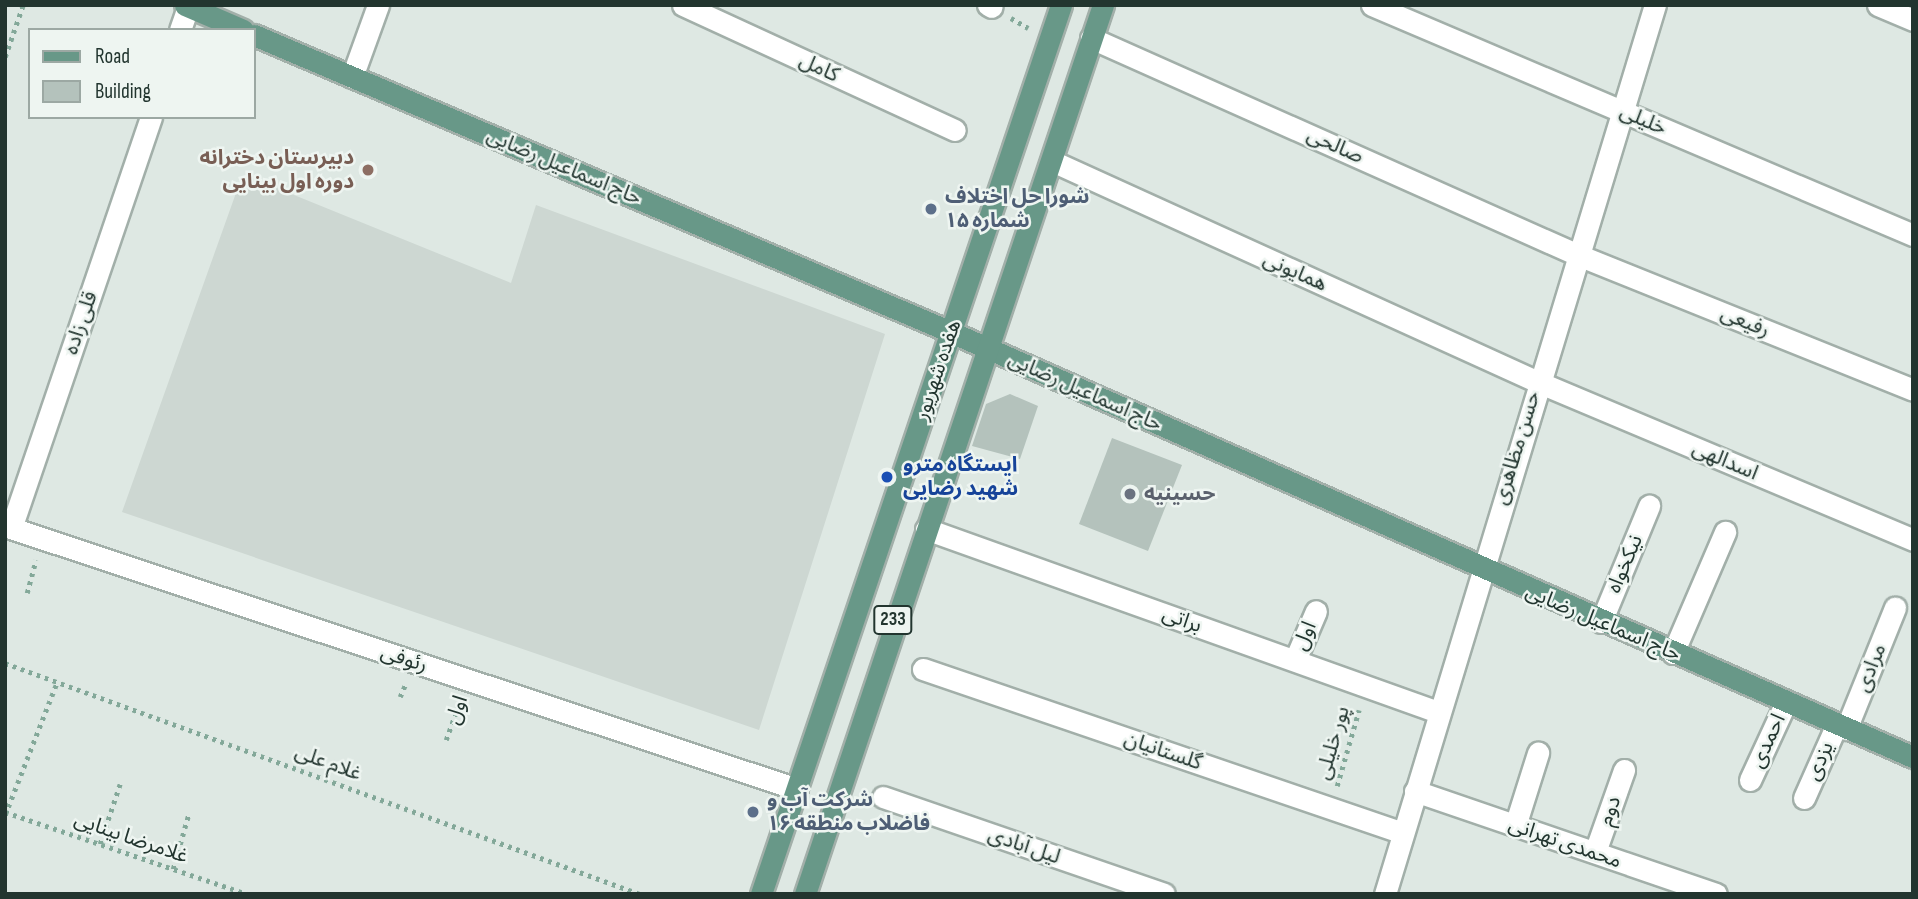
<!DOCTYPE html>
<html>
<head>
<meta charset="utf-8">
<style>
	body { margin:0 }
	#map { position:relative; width:1918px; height:899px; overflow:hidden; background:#dee8e3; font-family:"Sofia Sans Condensed","Noto Sans Arabic",sans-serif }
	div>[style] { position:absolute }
	.built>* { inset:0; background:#cdd7d2 }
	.building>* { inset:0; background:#b4c2bc }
	.path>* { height:4.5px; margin-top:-2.25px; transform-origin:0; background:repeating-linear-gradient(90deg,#83a899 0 3.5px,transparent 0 8.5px) }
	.roads { filter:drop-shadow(2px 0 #a2afa9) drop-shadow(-2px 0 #a2afa9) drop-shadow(0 2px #a2afa9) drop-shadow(0 -2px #a2afa9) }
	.minor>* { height:21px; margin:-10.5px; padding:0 10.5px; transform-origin:10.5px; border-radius:10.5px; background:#fff }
	.major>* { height:21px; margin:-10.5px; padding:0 10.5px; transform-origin:10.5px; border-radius:10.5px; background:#689888 }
	.dots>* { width:19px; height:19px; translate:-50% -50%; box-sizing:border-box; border:4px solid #eef5f1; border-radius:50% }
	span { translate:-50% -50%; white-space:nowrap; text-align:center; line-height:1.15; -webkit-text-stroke:5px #eef5f1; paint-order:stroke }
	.shield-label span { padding:2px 5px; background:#eef5f1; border:2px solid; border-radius:5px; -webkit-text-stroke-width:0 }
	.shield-label { font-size:19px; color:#22352f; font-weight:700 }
	.street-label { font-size:21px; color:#22352f }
	.education-label { font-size:21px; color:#785e54; font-weight:700 }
	.right { translate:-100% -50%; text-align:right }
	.service-label { font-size:21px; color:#4e5e75; font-weight:700 }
	.left { translate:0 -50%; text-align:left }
	.transit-label { font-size:21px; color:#164399; font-weight:700 }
	.worship-label { font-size:21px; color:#5b616d; font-weight:700 }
	.frame { position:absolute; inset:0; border:7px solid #22352f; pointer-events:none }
	.legend { position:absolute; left:28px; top:28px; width:228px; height:91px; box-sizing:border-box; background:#eef5f1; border:2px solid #9ca8a3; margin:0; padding:9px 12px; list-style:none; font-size:21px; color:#22352f }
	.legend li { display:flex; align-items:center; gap:14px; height:35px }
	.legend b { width:35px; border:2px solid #9ca8a3 }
</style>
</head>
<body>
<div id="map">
	<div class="built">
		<div style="clip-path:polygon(247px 176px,511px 283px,536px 205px,885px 334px,759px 730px,122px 512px,241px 179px)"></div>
	</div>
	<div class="building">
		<div style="clip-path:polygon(1010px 394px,1038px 406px,1020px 459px,972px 446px,986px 404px)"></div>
		<div style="clip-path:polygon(1112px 438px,1182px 465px,1148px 551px,1079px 524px)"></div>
	</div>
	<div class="path">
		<div style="left:1011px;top:18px;width:20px;rotate:30deg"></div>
		<div style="left:5px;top:57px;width:55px;rotate:-70.9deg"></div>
		<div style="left:27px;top:593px;width:34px;rotate:-75deg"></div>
		<div style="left:5px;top:663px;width:676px;rotate:19.99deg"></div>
		<div style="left:400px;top:697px;width:13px;rotate:-67deg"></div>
		<div style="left:446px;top:740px;width:41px;rotate:-70.3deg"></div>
		<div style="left:1337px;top:786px;width:79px;rotate:-73.9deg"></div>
		<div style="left:5px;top:812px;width:256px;rotate:18.7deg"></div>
		<div style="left:5px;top:815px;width:143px;rotate:-68.6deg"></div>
		<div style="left:100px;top:844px;width:63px;rotate:-71.6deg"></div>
		<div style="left:173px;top:869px;width:58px;rotate:-74.1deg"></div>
	</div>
	<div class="roads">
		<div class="minor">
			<div style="left:683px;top:5px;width:299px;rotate:24.7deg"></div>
			<div style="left:988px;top:5px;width:4px;rotate:27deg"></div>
			<div style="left:1372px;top:5px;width:588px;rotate:23.03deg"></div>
			<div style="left:1878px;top:5px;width:38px;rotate:23deg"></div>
			<div style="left:180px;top:30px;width:24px;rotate:-71deg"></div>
			<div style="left:1091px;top:38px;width:533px;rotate:24.02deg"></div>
			<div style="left:1578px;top:255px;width:361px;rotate:21.9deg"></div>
			<div style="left:352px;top:77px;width:77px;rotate:-70.1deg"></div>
			<div style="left:151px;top:117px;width:434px;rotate:108.8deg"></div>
			<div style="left:11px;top:528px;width:828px;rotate:18.37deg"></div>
			<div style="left:1052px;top:161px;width:534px;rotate:24.45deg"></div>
			<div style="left:1538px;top:382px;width:407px;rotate:22.8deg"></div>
			<div style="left:926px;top:529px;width:544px;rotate:19.67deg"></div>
			<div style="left:1601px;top:622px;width:126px;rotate:-67.5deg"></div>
			<div style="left:1673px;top:653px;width:132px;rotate:-66.7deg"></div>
			<div style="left:1295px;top:660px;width:53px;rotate:-66.8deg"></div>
			<div style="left:923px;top:669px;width:507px;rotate:18.86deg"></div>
			<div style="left:1846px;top:729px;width:131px;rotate:-68deg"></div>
			<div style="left:1750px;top:780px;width:86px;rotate:-65.2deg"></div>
			<div style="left:1415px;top:791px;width:318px;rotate:18.9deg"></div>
			<div style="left:883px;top:797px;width:297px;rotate:19deg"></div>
			<div style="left:1804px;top:798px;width:81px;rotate:-66deg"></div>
			<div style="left:1515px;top:826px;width:77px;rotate:-72.5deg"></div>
			<div style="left:1595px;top:852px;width:87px;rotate:-70.5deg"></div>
			<div style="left:1385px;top:894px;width:929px;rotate:-73.11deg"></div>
		</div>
		<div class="major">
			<div style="left:185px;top:5px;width:63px;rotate:23.3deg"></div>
			<div style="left:254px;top:35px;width:758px;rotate:23.08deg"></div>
			<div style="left:951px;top:332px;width:1052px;rotate:23.84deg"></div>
			<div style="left:761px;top:894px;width:938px;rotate:-71.35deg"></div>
			<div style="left:805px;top:894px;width:938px;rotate:-71.47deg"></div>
		</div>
	</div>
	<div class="dots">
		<div style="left:368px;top:170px;background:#8d6e63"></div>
		<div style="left:931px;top:209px;background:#5c6f8a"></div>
		<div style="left:887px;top:477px;background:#1a4fb4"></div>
		<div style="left:1130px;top:494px;background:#6b7280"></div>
		<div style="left:753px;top:812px;background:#5c6f8a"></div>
	</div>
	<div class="shield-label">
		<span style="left:893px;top:620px">233</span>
	</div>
	<div class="street-label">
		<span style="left:819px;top:68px;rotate:25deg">کامل</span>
		<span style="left:1643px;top:120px;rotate:23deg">خلیلی</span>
		<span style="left:1335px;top:146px;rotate:24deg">صالحی</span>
		<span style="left:564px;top:167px;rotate:23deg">حاج اسماعیل رضایی</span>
		<span style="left:1295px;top:272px;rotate:24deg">همایونی</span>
		<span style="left:1745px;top:322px;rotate:22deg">رفیعی</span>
		<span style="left:81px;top:323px;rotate:-71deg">قلی زاده</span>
		<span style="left:938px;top:370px;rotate:-71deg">هفده شهریور</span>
		<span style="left:1085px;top:392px;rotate:24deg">حاج اسماعیل رضایی</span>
		<span style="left:1517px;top:448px;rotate:-73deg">حسن مظاهری</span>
		<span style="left:1725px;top:461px;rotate:23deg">اسدالهی</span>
		<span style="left:1625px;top:564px;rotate:-67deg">نیکخواه</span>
		<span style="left:1182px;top:620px;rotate:20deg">براتی</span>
		<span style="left:1603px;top:623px;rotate:23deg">حاج اسماعیل رضایی</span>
		<span style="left:1305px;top:636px;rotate:-67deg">اول</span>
		<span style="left:404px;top:659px;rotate:18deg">رئوفی</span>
		<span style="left:1871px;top:668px;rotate:-68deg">مرادی</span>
		<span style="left:457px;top:710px;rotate:-71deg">اول</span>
		<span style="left:1768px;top:741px;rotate:-65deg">احمدی</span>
		<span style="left:1333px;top:743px;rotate:-74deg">پور خلیلی</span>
		<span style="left:1163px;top:751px;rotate:19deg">گلستانیان</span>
		<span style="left:1820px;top:761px;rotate:-66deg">یزدی</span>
		<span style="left:328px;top:763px;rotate:20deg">غلام علی</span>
		<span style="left:1610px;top:811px;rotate:-71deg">دوم</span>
		<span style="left:131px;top:838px;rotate:19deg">غلامرضا بینایی</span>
		<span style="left:1565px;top:843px;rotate:19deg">محمدی تهرانی</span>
		<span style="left:1024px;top:846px;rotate:19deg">لیل آبادی</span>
	</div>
	<div class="education-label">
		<span class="right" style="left:354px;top:170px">دبیرستان دخترانه<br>دوره اول بینایی</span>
	</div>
	<div class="service-label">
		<span class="left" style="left:945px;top:209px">شورا حل اختلاف<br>شماره ۱۵</span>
		<span class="left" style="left:767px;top:812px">شرکت آب و<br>فاضلاب منطقه ۱۶</span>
	</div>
	<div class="transit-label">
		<span class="left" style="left:903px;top:477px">ایستگاه مترو<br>شهید رضایی</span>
	</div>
	<div class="worship-label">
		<span class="left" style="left:1144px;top:494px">حسینیه</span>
	</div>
	<div class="frame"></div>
	<ul class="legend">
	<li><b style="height:9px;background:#689888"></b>Road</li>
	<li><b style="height:19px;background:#b4c2bc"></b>Building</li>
	</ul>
</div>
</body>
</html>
